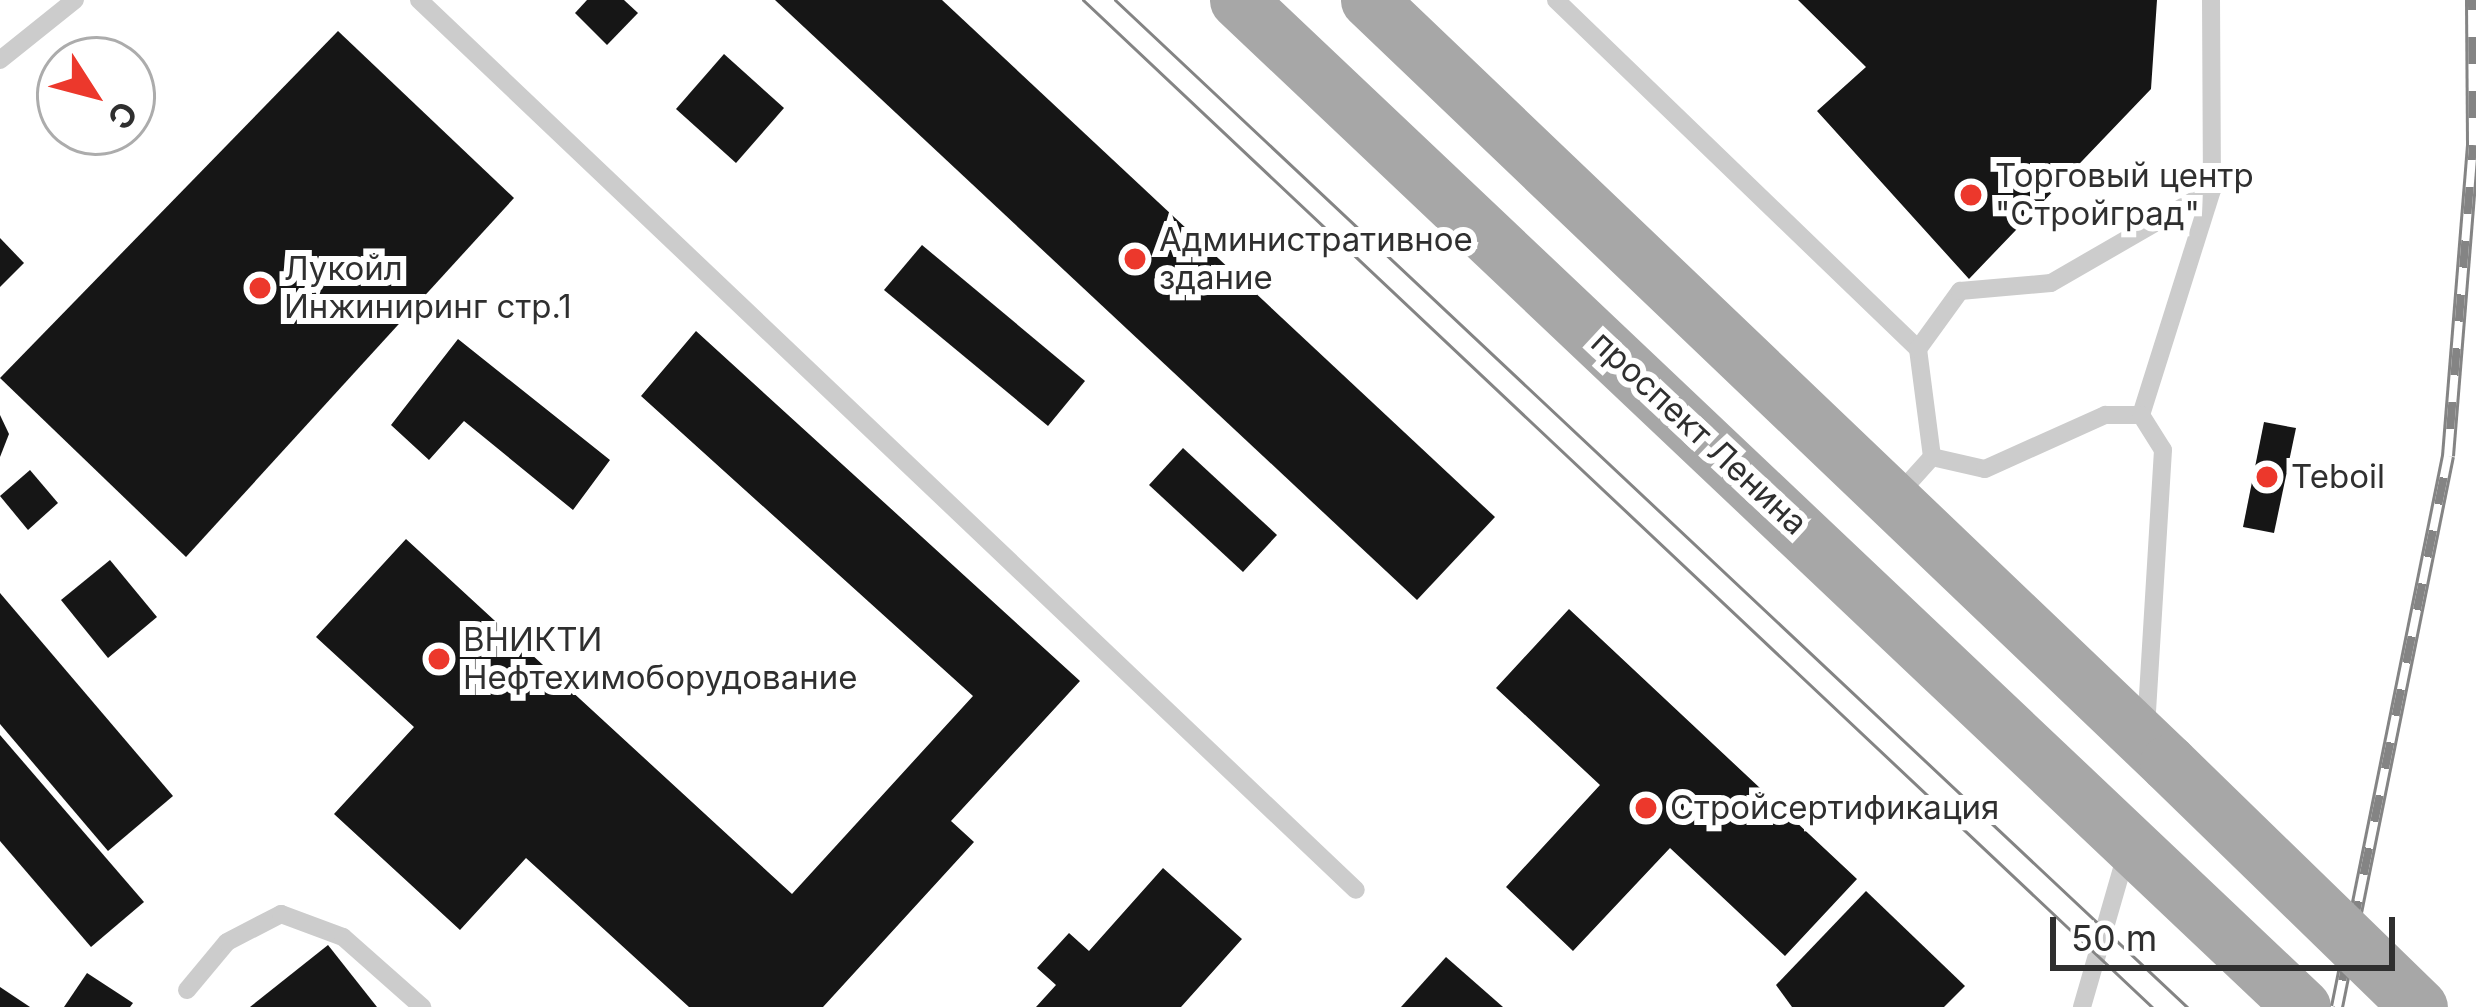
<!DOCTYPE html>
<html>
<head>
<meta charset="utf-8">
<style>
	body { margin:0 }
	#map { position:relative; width:2476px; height:1007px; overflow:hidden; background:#fff; font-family:Inter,sans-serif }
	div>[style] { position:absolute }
	.building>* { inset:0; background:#161616 }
	.service>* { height:18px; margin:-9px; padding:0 9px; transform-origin:9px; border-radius:9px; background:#ccc }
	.primary>* { height:57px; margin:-28.5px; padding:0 28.5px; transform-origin:28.5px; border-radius:28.5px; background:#a7a7a7 }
	.tram>* { height:3px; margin:-1.5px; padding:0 1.5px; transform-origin:1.5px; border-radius:1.5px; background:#848484 }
	.rail>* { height:14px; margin-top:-7px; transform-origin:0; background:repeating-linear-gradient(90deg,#fff 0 27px,#848484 0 54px); box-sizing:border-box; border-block:3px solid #848484 }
	.primary-bridge>* { height:57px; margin:-28.5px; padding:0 28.5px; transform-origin:28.5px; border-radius:28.5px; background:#a7a7a7 }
	.dots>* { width:33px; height:33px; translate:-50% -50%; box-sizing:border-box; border:6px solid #fff; border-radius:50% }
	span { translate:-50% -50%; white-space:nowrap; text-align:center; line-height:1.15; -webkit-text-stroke:12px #fff; paint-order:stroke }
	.poi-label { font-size:33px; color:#2f2f2f }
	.left { translate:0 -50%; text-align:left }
	.street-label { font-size:33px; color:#2f2f2f }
	.north { position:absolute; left:36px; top:36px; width:120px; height:120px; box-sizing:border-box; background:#fff; border:3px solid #acacac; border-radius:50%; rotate:126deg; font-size:33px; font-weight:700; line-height:48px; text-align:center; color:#2f2f2f }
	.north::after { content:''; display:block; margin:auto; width:42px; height:54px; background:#ec382c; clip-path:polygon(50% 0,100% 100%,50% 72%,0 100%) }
	.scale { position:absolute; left:2050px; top:917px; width:345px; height:54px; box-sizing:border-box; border:6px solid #2f2f2f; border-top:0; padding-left:15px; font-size:36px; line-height:42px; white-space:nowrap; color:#2f2f2f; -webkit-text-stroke:9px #fff; paint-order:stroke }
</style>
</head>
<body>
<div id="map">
	<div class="building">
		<div style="clip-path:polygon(587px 0,624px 0,638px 13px,607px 45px,575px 13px)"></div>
		<div style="clip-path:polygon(775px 0,942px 0,1495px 517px,1417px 600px)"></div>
		<div style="clip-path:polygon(1798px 0,2157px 0,2151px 89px,1969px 279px,1817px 111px,1866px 67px)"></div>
		<div style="clip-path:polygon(338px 31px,514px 198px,186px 557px,0 378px)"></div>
		<div style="clip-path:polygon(724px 54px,784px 108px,736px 163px,676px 109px)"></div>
		<div style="clip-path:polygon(0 238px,24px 263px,0 287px)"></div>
		<div style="clip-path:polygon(922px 245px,1085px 381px,1048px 426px,884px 290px)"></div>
		<div style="clip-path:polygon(696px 331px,1080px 681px,951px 821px,974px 842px,823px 1007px,689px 1007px,526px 858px,460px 930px,334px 814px,414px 727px,316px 637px,406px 539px,792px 894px,973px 696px,641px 396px)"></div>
		<div style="clip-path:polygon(458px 339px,610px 460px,573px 510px,464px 421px,429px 460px,391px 425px)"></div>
		<div style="clip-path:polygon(0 415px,9px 434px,0 457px)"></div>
		<div style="clip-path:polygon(2264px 422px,2296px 428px,2274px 533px,2243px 527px)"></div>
		<div style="clip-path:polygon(1183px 448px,1277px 535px,1243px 572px,1149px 485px)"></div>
		<div style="clip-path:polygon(30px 470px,58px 503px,28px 530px,0 496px)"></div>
		<div style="clip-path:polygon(110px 560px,157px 617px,108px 658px,61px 600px)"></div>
		<div style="clip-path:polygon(0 593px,173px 796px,108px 851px,0 724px)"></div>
		<div style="clip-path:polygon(1569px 609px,1857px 879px,1785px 956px,1670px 848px,1573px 951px,1506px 887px,1600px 785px,1496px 688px)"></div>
		<div style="clip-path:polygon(0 735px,144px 902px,91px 947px,0 841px)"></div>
		<div style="clip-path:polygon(1163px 868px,1242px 939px,1181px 1007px,1036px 1007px,1056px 985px,1037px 968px,1069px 933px,1089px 951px)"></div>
		<div style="clip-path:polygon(1866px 891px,1965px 986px,1944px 1007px,1792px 1007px,1776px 985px)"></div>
		<div style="clip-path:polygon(328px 945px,377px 1007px,250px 1007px)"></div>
		<div style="clip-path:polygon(1446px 957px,1503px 1007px,1401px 1007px)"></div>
		<div style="clip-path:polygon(87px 973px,133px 1003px,130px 1007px,64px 1007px)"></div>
		<div style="clip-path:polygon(0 987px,30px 1007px,0 1007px)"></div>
	</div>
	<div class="service">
		<div style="left:419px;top:0;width:1292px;rotate:43.53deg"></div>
		<div style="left:1556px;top:0;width:503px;rotate:43.95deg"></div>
		<div style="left:1918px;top:349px;width:109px;rotate:82.6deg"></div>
		<div style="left:1932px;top:457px;width:54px;rotate:132deg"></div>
		<div style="left:0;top:60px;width:96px;rotate:-38.7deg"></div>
		<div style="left:1918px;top:349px;width:72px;rotate:-54.1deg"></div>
		<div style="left:1960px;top:291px;width:91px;rotate:-5deg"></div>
		<div style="left:2051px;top:283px;width:186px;rotate:-30deg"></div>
		<div style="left:2141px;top:415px;width:236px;rotate:-72.5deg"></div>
		<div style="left:2212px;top:190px;width:190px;rotate:-90.3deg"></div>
		<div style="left:1932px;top:457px;width:54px;rotate:12.8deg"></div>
		<div style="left:1985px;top:469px;width:132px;rotate:-24.2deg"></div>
		<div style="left:2105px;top:415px;width:36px"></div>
		<div style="left:2141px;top:415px;width:41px;rotate:57.8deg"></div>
		<div style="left:2163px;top:450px;width:280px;rotate:93.5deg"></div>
		<div style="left:187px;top:990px;width:62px;rotate:-50.2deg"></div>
		<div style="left:227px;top:942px;width:61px;rotate:-27.4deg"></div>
		<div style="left:281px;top:914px;width:66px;rotate:20.4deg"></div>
		<div style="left:343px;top:937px;width:106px;rotate:41.5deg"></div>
		<div style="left:2082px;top:1007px;width:158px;rotate:-73.9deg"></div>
	</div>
	<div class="primary">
		<div style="left:1238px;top:0;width:1465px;rotate:43.42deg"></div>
		<div style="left:1369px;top:0;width:1105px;rotate:43.68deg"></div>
	</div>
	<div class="tram">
		<div style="left:1083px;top:0;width:1469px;rotate:43.29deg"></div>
		<div style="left:1115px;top:0;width:1471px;rotate:43.21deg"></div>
	</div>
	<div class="rail">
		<div style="left:2337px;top:1007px;width:562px;rotate:-78.61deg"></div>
		<div style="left:2448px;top:456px;width:312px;rotate:-85.4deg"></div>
		<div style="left:2473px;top:145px;width:145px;rotate:-90.4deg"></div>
	</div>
	<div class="primary-bridge">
		<div style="left:2168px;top:763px;width:350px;rotate:44.2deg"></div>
	</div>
	<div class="dots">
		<div style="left:1971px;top:195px;background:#ec382c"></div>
		<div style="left:1135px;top:259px;background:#ec382c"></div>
		<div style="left:260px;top:288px;background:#ec382c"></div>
		<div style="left:2267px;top:477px;background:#ec382c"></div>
		<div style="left:439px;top:659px;background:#ec382c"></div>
		<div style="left:1646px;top:808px;background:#ec382c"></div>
	</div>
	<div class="poi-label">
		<span class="left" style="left:1995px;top:195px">Торговый центр<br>"Стройград"</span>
		<span class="left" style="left:1159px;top:259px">Административное<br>здание</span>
		<span class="left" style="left:284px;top:288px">Лукойл<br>Инжиниринг стр.1</span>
		<span class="left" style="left:2291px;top:477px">Teboil</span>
		<span class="left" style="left:463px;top:659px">ВНИКТИ<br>Нефтехимоборудование</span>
		<span class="left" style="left:1670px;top:808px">Стройсертификация</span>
	</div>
	<div class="street-label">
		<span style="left:1699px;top:433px;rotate:43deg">проспект Ленина</span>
	</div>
	<div class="north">С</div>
	<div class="scale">50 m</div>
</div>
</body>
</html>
